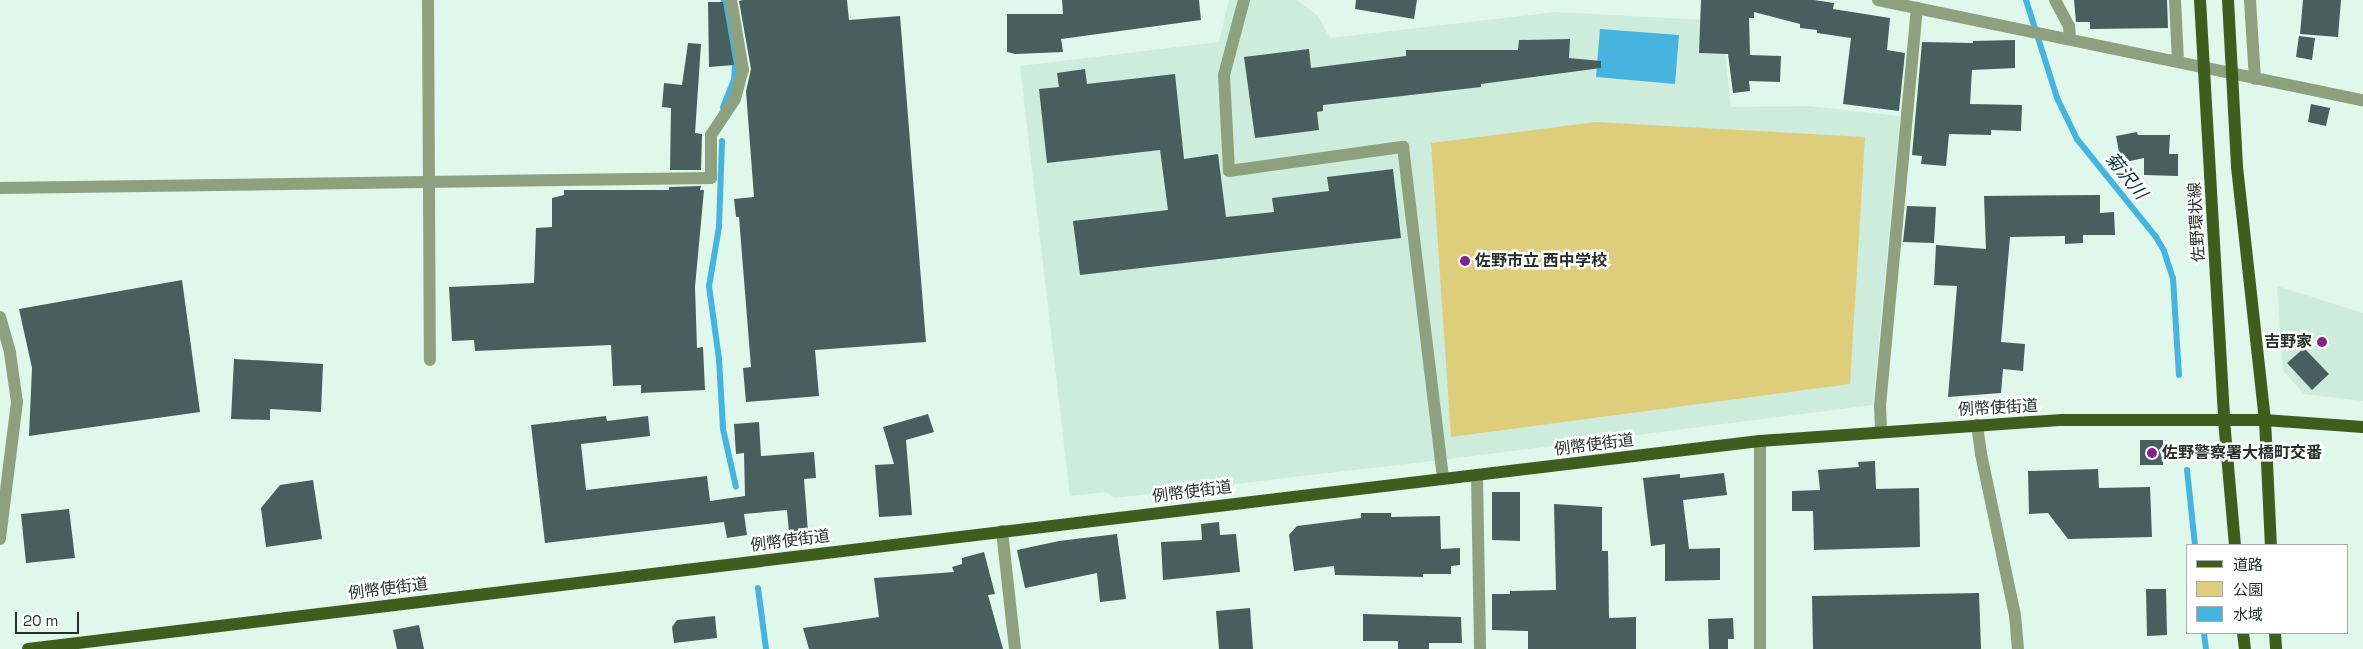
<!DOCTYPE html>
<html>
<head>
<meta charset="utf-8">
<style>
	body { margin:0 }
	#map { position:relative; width:2363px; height:649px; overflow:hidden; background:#e0f7eb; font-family:"Space Grotesk","Noto Sans JP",sans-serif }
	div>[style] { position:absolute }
	.built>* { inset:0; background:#cdecdc }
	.green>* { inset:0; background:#dece7c }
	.water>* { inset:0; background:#46b4df }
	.stream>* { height:6px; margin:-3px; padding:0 3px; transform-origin:3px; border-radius:3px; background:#46b4df }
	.building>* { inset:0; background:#475f5f }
	.minor>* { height:12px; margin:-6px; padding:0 6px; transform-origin:6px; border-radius:6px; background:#8ea17f }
	.major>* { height:12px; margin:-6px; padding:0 6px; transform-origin:6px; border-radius:6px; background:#3f5e1d }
	.dots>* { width:14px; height:14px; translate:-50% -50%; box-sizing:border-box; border:2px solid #fff; border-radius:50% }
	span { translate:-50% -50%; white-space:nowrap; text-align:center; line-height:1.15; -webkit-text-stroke:5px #fff; paint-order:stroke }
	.street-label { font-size:16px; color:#262f2a }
	.poi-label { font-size:16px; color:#262f2a; font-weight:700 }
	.left { translate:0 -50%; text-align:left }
	.right { translate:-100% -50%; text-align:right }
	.water-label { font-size:18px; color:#003142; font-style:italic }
	.legend { position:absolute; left:2186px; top:544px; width:162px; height:90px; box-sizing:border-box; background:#fff; border:1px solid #a8acaa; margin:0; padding:6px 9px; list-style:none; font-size:15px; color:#262f2a }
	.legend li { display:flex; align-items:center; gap:10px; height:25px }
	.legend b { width:25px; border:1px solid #a8acaa }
	.scale { position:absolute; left:15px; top:612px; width:64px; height:22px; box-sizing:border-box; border:2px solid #262f2a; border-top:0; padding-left:6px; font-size:15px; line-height:18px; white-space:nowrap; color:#262f2a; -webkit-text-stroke:4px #fff; paint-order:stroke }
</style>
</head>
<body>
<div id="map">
	<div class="built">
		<div style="clip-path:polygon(1229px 0,1297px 0,1318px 16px,1330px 38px,1556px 12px,1706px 20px,1722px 28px,1731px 107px,1808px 106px,1900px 116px,1873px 405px,1441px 460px,1114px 498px,1106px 492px,1070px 496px,1020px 66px,1219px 42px)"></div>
		<div style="clip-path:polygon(2277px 286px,2363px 313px,2363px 401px,2304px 394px,2283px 371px)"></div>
	</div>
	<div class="green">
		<div style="clip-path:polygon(1596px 122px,1865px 137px,1850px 384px,1451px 437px,1431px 143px)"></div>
	</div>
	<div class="water">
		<div style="clip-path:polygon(1600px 29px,1679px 35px,1675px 84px,1596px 77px)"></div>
	</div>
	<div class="stream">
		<div style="left:2026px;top:0;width:103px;rotate:72.4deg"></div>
		<div style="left:2057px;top:98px;width:46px;rotate:64deg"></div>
		<div style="left:2077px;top:139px;width:126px;rotate:51.1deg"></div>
		<div style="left:2156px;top:237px;width:16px;rotate:60deg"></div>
		<div style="left:2164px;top:251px;width:28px;rotate:72deg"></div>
		<div style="left:2173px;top:278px;width:97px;rotate:86.5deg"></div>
		<div style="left:723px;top:107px;width:29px;rotate:-68deg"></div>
		<div style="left:734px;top:80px;width:14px;rotate:-86deg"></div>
		<div style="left:735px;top:66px;width:67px;rotate:-99.5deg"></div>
		<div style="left:722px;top:141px;width:86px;rotate:92deg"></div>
		<div style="left:719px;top:227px;width:60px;rotate:99.6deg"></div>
		<div style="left:709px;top:286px;width:74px;rotate:82.2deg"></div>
		<div style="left:719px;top:359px;width:70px;rotate:86.7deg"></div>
		<div style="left:723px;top:429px;width:59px;rotate:77.4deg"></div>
		<div style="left:2187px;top:470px;width:75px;rotate:83.9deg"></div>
		<div style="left:758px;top:588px;width:62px;rotate:82.5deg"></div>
		<div style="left:2204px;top:633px;width:16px;rotate:83deg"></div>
	</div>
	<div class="building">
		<div style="clip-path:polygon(743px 0,847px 0,849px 20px,900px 16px,926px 342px,815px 350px,819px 396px,746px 402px,743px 368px,751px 367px,739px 217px,736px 217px,734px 199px,754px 197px,746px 91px,751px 69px,739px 1px)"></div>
		<div style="clip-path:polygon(1062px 0,1199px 0,1201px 20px,1061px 39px,1063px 52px,1015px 54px,1007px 52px,1007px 14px,1063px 14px)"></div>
		<div style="clip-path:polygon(1356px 0,1417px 0,1414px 19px,1355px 9px)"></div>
		<div style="clip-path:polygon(1701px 0,1814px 0,1834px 3px,1833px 9px,1890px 18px,1887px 50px,1905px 53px,1899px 111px,1843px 104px,1851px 38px,1817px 33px,1817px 30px,1800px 28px,1800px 24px,1754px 12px,1754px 18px,1749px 18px,1750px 55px,1781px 56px,1780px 82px,1749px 81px,1750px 91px,1733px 93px,1728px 54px,1699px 53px)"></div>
		<div style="clip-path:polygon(2074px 0,2167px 0,2168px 28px,2090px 29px,2090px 22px,2076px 22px)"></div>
		<div style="clip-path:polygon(2303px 0,2341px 0,2338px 37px,2300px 34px)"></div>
		<div style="clip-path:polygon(708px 2px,723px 2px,734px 65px,709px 67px)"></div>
		<div style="clip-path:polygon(2299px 36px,2315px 38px,2312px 60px,2296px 57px)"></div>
		<div style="clip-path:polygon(1570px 39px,1569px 58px,1601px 61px,1601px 68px,1481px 84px,1481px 87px,1323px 105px,1323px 111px,1317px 112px,1319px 130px,1255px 138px,1244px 57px,1309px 49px,1311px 68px,1406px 56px,1406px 50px,1518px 50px,1519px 40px)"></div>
		<div style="clip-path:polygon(2015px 40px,2015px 68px,1972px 70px,1970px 104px,2022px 105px,2021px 131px,1991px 130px,1991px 135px,1949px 134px,1946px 166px,1921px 164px,1922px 156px,1912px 155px,1922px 42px,1973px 43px,1973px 41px)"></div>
		<div style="clip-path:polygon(688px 43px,701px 44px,695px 133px,702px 134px,701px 170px,670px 170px,671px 108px,662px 107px,664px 83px,682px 85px)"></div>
		<div style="clip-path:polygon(1085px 69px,1087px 84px,1175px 74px,1184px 159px,1218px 154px,1226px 217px,1274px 212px,1272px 198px,1329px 191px,1327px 177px,1393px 169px,1401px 238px,1080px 275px,1073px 221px,1168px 210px,1160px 150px,1047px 163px,1039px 89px,1059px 87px,1057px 73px)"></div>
		<div style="clip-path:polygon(2311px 104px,2330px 108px,2326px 126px,2308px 122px)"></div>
		<div style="clip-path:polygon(2137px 132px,2138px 135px,2170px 135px,2169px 154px,2178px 154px,2178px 176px,2144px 175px,2144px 158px,2121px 163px,2116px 136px)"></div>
		<div style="clip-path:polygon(701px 186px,700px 190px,704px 190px,695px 287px,697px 348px,703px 347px,705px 390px,641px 393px,641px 385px,613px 386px,611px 345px,475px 351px,474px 340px,452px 341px,449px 287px,534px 283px,536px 228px,552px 227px,552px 198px,564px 195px,564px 190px,669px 190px,669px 187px)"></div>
		<div style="clip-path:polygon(2100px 195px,2100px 213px,2114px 212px,2115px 235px,2083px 235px,2083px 243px,2065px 244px,2065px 236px,2010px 237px,2001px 342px,2025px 344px,2023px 371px,2003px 369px,2001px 393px,1948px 397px,1957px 286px,1934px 285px,1936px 245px,1986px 249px,1984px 196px)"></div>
		<div style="clip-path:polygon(1907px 206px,1936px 207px,1934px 243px,1903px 242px)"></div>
		<div style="clip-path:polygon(182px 280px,200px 412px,29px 436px,32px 368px,19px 309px)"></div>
		<div style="clip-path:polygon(2304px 348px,2329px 374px,2312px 390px,2287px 363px)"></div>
		<div style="clip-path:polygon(234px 359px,323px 364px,321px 412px,270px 409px,270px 420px,231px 419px)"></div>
		<div style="clip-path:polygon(928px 414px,934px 432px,906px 440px,912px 515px,879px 517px,875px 465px,894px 464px,883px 427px)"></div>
		<div style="clip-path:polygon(606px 416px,607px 421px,648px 416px,650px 436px,581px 444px,586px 490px,707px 476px,710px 501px,745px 496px,744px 453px,736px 454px,734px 424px,759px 422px,761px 456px,814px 452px,816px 478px,804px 479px,808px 532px,789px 533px,787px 510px,744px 514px,747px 535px,727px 538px,724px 522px,545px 543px,531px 425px)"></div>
		<div style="clip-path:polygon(2140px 440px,2163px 440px,2163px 465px,2140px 465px)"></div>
		<div style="clip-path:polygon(1875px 461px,1876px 489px,1919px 488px,1920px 547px,1814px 550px,1813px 511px,1792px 511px,1792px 491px,1820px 490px,1818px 470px,1859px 467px,1858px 462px)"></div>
		<div style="clip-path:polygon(2098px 469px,2099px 488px,2150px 487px,2152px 537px,2068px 539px,2048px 513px,2029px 514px,2028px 471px)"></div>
		<div style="clip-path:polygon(1724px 473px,1727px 495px,1683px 500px,1689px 549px,1720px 548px,1720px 580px,1665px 581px,1665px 544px,1651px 546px,1643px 478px,1680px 474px,1680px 478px)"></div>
		<div style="clip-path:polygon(313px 480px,322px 539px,266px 547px,261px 508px,280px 485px)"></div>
		<div style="clip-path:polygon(1492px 492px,1520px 492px,1520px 541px,1492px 540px)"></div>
		<div style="clip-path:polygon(1554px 504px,1602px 507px,1602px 551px,1608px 551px,1609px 618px,1636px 617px,1636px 649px,1528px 649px,1528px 631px,1492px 630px,1492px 594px,1510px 594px,1510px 591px,1556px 590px)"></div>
		<div style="clip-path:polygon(69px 509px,75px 558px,26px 563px,21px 514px)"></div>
		<div style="clip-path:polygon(1361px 513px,1391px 513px,1391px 517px,1440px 516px,1441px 549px,1460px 548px,1460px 565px,1451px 566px,1451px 574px,1423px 574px,1423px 577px,1335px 575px,1334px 566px,1294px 571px,1289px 535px,1297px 526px,1361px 518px)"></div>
		<div style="clip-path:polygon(1219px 522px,1220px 535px,1236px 534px,1240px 572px,1163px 580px,1161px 542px,1202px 540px,1201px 524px)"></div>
		<div style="clip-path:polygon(1117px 534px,1126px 599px,1100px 602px,1097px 573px,1025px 588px,1017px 550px,1059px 541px)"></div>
		<div style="clip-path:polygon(984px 552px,995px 594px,988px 595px,1003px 649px,809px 649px,803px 628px,879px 617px,874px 578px,954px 572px,952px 567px,962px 564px,962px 558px)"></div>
		<div style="clip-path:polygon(2146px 589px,2166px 589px,2167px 635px,2147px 636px)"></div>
		<div style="clip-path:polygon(1979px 593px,1981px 649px,1813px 649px,1812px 596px)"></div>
		<div style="clip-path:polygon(1250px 608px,1253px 649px,1219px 649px,1216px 611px)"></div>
		<div style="clip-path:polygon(1363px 614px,1461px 617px,1462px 643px,1429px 643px,1429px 649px,1398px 649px,1398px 641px,1363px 641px)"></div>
		<div style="clip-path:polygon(715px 616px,717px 638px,674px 643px,672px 627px,677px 620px)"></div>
		<div style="clip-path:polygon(1733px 618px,1734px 639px,1728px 639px,1728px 649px,1709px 649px,1708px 619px)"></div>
		<div style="clip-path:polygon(419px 625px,424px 649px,397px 649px,393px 630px)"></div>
	</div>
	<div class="minor">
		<div style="left:428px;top:0;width:360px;rotate:89.7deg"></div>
		<div style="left:1244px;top:0;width:78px;rotate:104.9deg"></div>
		<div style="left:1224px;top:75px;width:96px;rotate:87deg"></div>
		<div style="left:1229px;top:171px;width:176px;rotate:-7.9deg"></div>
		<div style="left:1403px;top:147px;width:334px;rotate:83.1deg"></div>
		<div style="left:1878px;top:0;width:495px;rotate:11.7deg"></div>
		<div style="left:2055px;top:0;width:30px;rotate:62deg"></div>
		<div style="left:2069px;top:26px;width:12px;rotate:85deg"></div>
		<div style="left:2175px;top:0;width:61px;rotate:87.2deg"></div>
		<div style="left:2250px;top:0;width:79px;rotate:86.4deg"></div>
		<div style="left:0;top:188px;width:711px;rotate:-0.81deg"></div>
		<div style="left:711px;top:178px;width:43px;rotate:-90deg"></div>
		<div style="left:711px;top:135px;width:43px;rotate:-56.3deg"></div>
		<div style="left:735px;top:99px;width:30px;rotate:-75deg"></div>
		<div style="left:743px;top:70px;width:71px;rotate:-99.7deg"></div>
		<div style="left:0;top:317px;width:37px;rotate:74deg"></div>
		<div style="left:10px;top:353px;width:49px;rotate:81.9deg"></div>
		<div style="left:17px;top:402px;width:138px;rotate:97.1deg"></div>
		<div style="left:1977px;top:425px;width:29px;rotate:82deg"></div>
		<div style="left:1981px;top:454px;width:165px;rotate:78.1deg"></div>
		<div style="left:2015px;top:615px;width:34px;rotate:85deg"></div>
		<div style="left:1881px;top:431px;width:25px;rotate:-92deg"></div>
		<div style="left:1880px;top:406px;width:400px;rotate:-84.7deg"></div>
		<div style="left:1760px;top:441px;width:208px;rotate:90deg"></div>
		<div style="left:1477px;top:475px;width:174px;rotate:89deg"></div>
		<div style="left:1002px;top:531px;width:119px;rotate:83.7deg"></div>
	</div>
	<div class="major">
		<div style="left:2200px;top:0;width:421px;rotate:86.7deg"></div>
		<div style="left:2224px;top:420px;width:125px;rotate:85deg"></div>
		<div style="left:2228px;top:0;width:167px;rotate:86.9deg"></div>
		<div style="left:2237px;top:167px;width:255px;rotate:83.7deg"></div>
		<div style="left:2265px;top:420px;width:125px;rotate:87.3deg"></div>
		<div style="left:2243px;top:633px;width:16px;rotate:83deg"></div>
		<div style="left:2275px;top:633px;width:16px;rotate:86deg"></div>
		<div style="left:28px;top:649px;width:1744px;rotate:-6.85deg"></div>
		<div style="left:1760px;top:441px;width:303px;rotate:-4deg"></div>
		<div style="left:2062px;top:420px;width:203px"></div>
		<div style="left:2265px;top:420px;width:98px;rotate:4.1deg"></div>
	</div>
	<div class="dots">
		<div style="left:1465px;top:261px;background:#83218b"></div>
		<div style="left:2322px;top:342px;background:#83218b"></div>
		<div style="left:2152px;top:453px;background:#83218b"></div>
	</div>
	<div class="street-label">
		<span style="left:2197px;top:222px;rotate:-93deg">佐野環状線</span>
		<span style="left:1998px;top:408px;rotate:-3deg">例幣使街道</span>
		<span style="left:1594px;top:445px;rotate:-7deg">例幣使街道</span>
		<span style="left:1192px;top:492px;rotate:-7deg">例幣使街道</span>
		<span style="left:790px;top:541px;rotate:-7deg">例幣使街道</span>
		<span style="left:388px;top:589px;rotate:-7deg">例幣使街道</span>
	</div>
	<div class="poi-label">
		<span class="left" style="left:1475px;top:261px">佐野市立 西中学校</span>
		<span class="right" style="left:2312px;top:342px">吉野家</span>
		<span class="left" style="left:2162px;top:453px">佐野警察署大橋町交番</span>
	</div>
	<div class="water-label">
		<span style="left:2126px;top:176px;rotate:51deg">菊沢川</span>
	</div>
	<ul class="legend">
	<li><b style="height:6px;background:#3f5e1d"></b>道路</li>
	<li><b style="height:14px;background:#dece7c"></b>公園</li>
	<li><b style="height:14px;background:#46b4df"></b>水域</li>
	</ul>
	<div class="scale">20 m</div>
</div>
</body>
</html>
